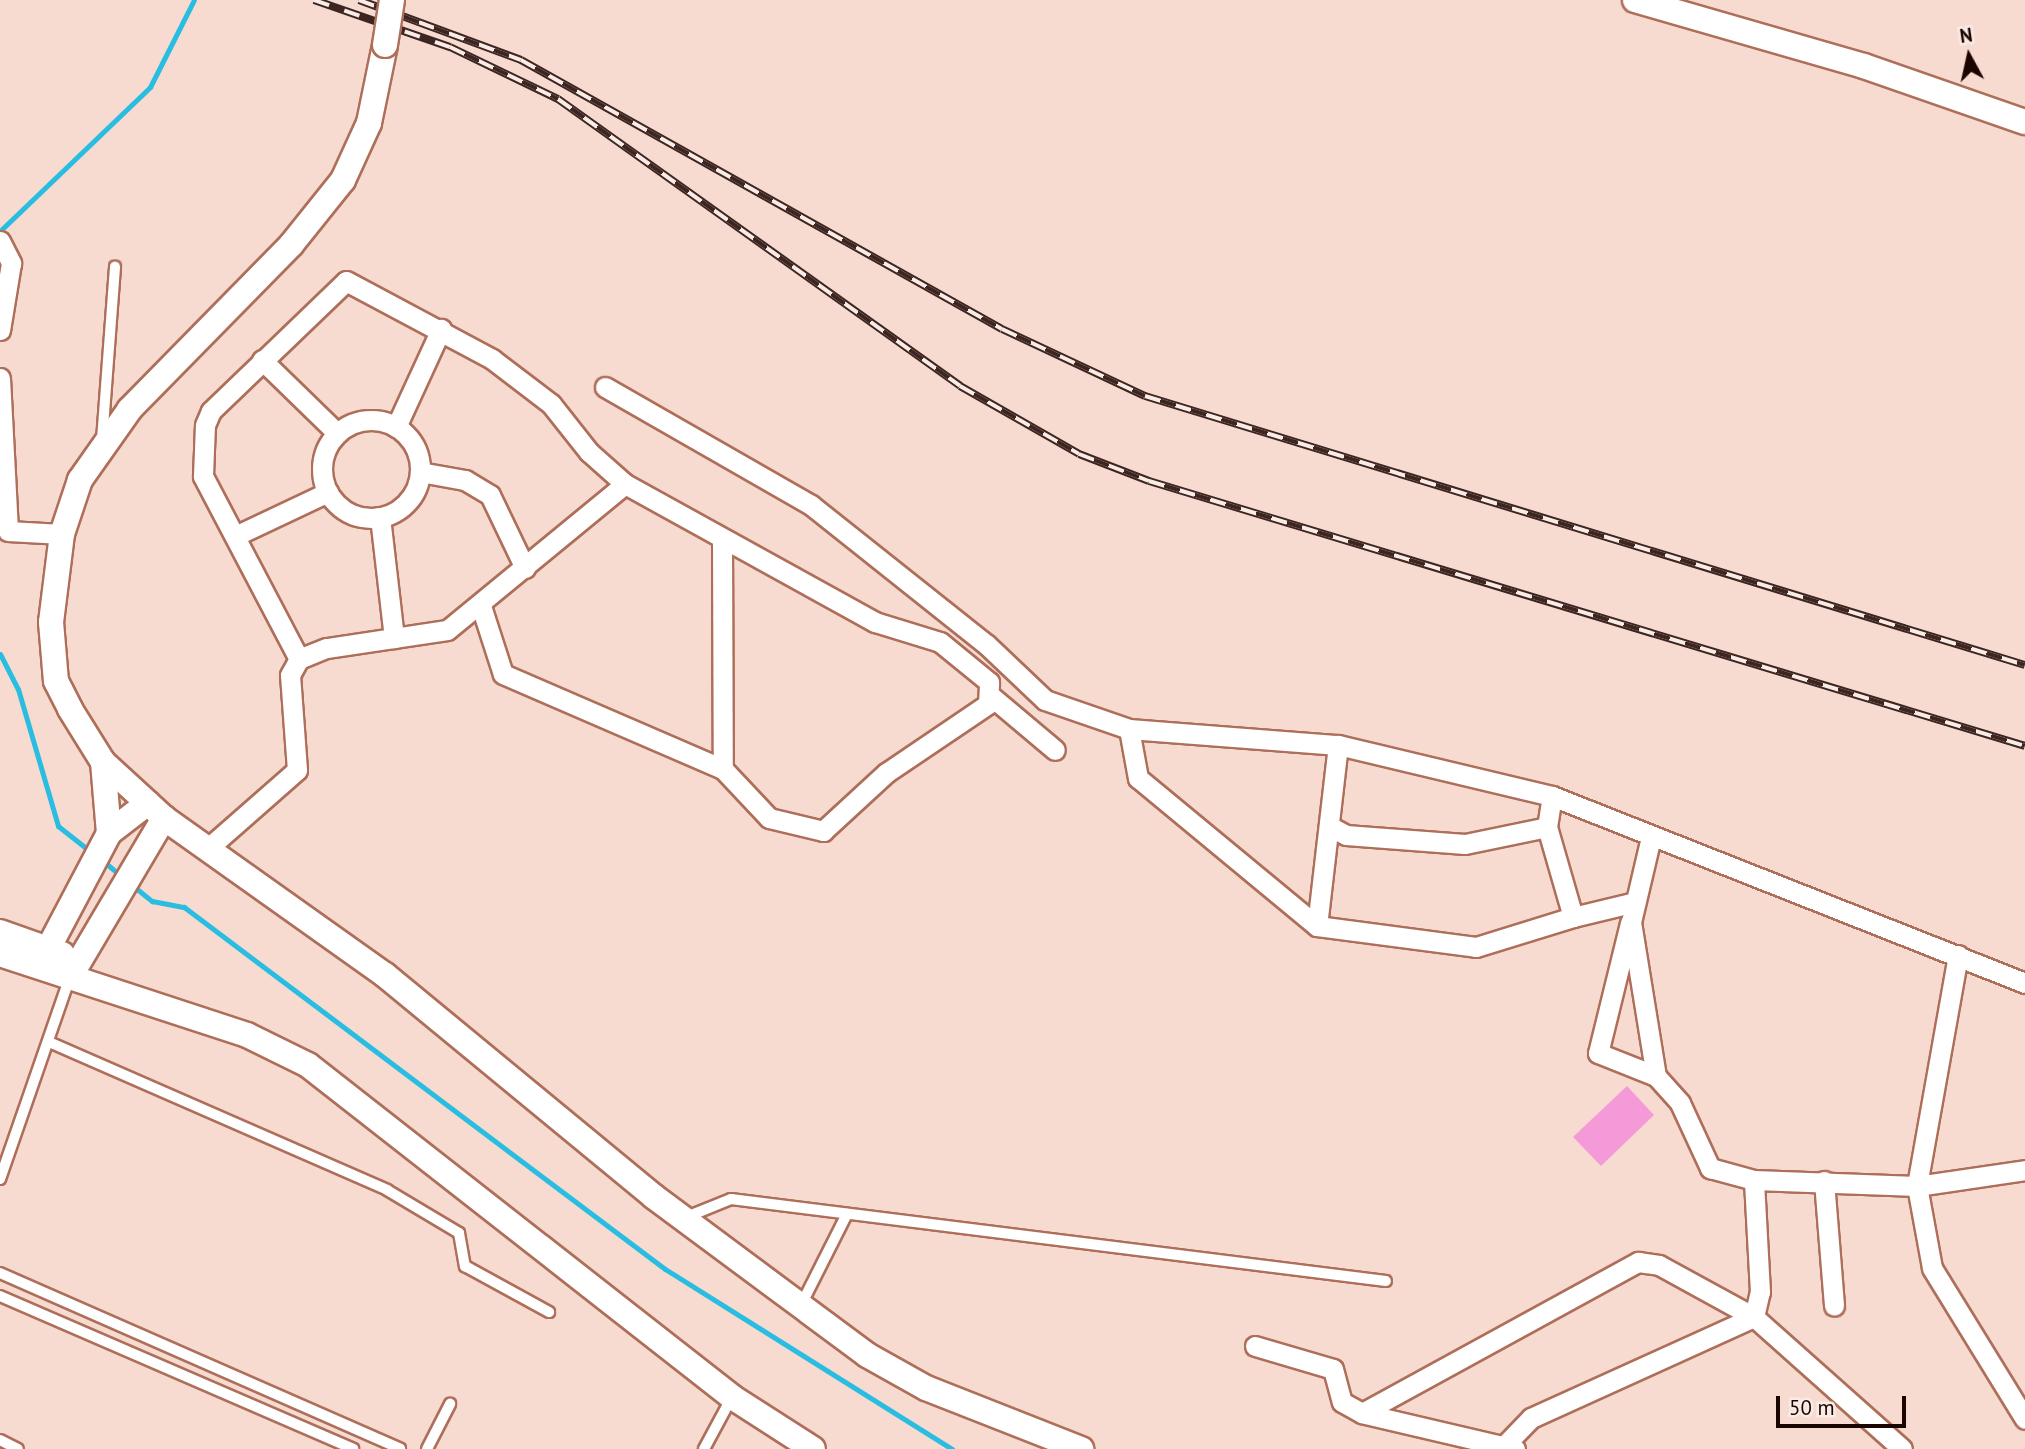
<!DOCTYPE html>
<html>
<head>
<meta charset="utf-8">
<style>
	body { margin:0 }
	#map { position:relative; width:2025px; height:1449px; overflow:hidden; background:#f7dad0; font-family:"PT Sans",sans-serif }
	div>[style] { position:absolute }
	.green>* { inset:0; background:#f59ad8 }
	.stream>* { height:5px; margin:-2.5px; padding:0 2.5px; transform-origin:2.5px; border-radius:2.5px; background:#29bde1 }
	.roads { filter:drop-shadow(2px 0 #ae6f5a) drop-shadow(-2px 0 #ae6f5a) drop-shadow(0 2px #ae6f5a) drop-shadow(0 -2px #ae6f5a) }
	.service>* { height:10px; margin:-5px; padding:0 5px; transform-origin:5px; border-radius:5px; background:#fff }
	.minor>* { height:19px; margin:-9.5px; padding:0 9.5px; transform-origin:9.5px; border-radius:9.5px; background:#fff }
	.minor>.ring { margin:-9.5px; padding:0; box-sizing:content-box; background:none; border:19px solid #fff; border-radius:50% }
	.tertiary>* { height:24px; margin:-12px; padding:0 12px; transform-origin:12px; border-radius:12px; background:#fff }
	.rail>* { height:8px; margin-top:-4px; transform-origin:0; background:repeating-linear-gradient(90deg,#f9ebe6 0 16px,#3d2621 0 32px); box-sizing:border-box; border-block:2px solid #3d2621 }
	.bridges { filter:drop-shadow(2px 0 #ae6f5a) drop-shadow(-2px 0 #ae6f5a) drop-shadow(0 2px #ae6f5a) drop-shadow(0 -2px #ae6f5a) }
	.tertiary-bridge>* { height:24px; margin:-12px; padding:0 12px; transform-origin:12px; border-radius:12px; background:#fff }
	span { translate:-50% -50%; white-space:nowrap; text-align:center; line-height:1.15; -webkit-text-stroke:7px #f9ebe6; paint-order:stroke }
	.north { position:absolute; left:1934px; top:21px; width:70px; height:70px; -webkit-text-stroke:5px #f9ebe6; paint-order:stroke; rotate:352deg; font-size:19px; font-weight:700; line-height:28px; text-align:center; color:#1b0501 }
	.north::after { content:''; display:block; margin:auto; width:24px; height:32px; background:#1b0501; clip-path:polygon(50% 0,100% 100%,50% 72%,0 100%) }
	.scale { position:absolute; left:1776px; top:1396px; width:130px; height:32px; box-sizing:border-box; border:4px solid #1b0501; border-top:0; padding-left:9px; font-size:21px; line-height:24px; white-space:nowrap; color:#1b0501; -webkit-text-stroke:5px #f9ebe6; paint-order:stroke }
</style>
</head>
<body>
<div id="map">
	<div class="green">
		<div style="clip-path:polygon(1627px 1086px,1654px 1115px,1601px 1166px,1573px 1137px)"></div>
	</div>
	<div class="stream">
		<div style="left:0;top:231px;width:208px;rotate:-43.8deg"></div>
		<div style="left:150px;top:87px;width:97px;rotate:-63.2deg"></div>
		<div style="left:0;top:654px;width:39px;rotate:63deg"></div>
		<div style="left:18px;top:689px;width:143px;rotate:73.7deg"></div>
		<div style="left:58px;top:826px;width:42px;rotate:38.2deg"></div>
		<div style="left:102px;top:860px;width:25px;rotate:40deg"></div>
		<div style="left:132px;top:885px;width:26px;rotate:39deg"></div>
		<div style="left:152px;top:901px;width:33px;rotate:11deg"></div>
		<div style="left:184px;top:907px;width:602px;rotate:36.97deg"></div>
		<div style="left:665px;top:1269px;width:339px;rotate:32.1deg"></div>
	</div>
	<div class="roads">
		<div class="service">
			<div style="left:102px;top:440px;width:174px;rotate:-85.7deg"></div>
			<div style="left:49px;top:1042px;width:369px;rotate:23.6deg"></div>
			<div style="left:387px;top:1190px;width:84px;rotate:30.8deg"></div>
			<div style="left:459px;top:1233px;width:34px;rotate:80deg"></div>
			<div style="left:465px;top:1266px;width:96px;rotate:28.7deg"></div>
			<div style="left:0;top:1179px;width:214px;rotate:-70.9deg"></div>
			<div style="left:684px;top:1218px;width:51px;rotate:-22deg"></div>
			<div style="left:731px;top:1199px;width:660px;rotate:7.14deg"></div>
			<div style="left:0;top:1273px;width:437px;rotate:23.7deg"></div>
			<div style="left:0;top:1296px;width:385px;rotate:23.4deg"></div>
			<div style="left:801px;top:1305px;width:102px;rotate:-63.2deg"></div>
			<div style="left:0;top:1440px;width:20px;rotate:27deg"></div>
			<div style="left:427px;top:1449px;width:51px;rotate:-62.9deg"></div>
			<div style="left:704px;top:1449px;width:59px;rotate:-61.7deg"></div>
		</div>
		<div class="minor">
			<div style="left:0;top:241px;width:25px;rotate:63deg"></div>
			<div style="left:11px;top:263px;width:68px;rotate:99.3deg"></div>
			<div style="left:262px;top:360px;width:105px;rotate:44.2deg"></div>
			<div style="left:0;top:378px;width:153px;rotate:87deg"></div>
			<div style="left:8px;top:531px;width:54px;rotate:3.2deg"></div>
			<div style="left:605px;top:387px;width:237px;rotate:29.8deg"></div>
			<div style="left:811px;top:505px;width:223px;rotate:38.5deg"></div>
			<div style="left:986px;top:644px;width:81px;rotate:43.5deg"></div>
			<div style="left:1045px;top:700px;width:89px;rotate:19deg"></div>
			<div style="left:1129px;top:729px;width:210px;rotate:4.4deg"></div>
			<div style="left:1338px;top:745px;width:220px;rotate:13.4deg"></div>
			<div style="left:1552px;top:796px;width:509px;rotate:21.57deg"></div>
			<div class="ring" style="left:322px;top:420px;width:79px;height:79px"></div>
			<div style="left:396px;top:427px;width:108px;rotate:-65.3deg"></div>
			<div style="left:420px;top:472px;width:46px;rotate:10.1deg"></div>
			<div style="left:465px;top:480px;width:29px;rotate:31deg"></div>
			<div style="left:490px;top:495px;width:81px;rotate:64.4deg"></div>
			<div style="left:380px;top:517px;width:122px;rotate:83.4deg"></div>
			<div style="left:235px;top:536px;width:103px;rotate:-25.3deg"></div>
			<div style="left:722px;top:539px;width:230px;rotate:89.8deg"></div>
			<div style="left:481px;top:606px;width:71px;rotate:72.1deg"></div>
			<div style="left:503px;top:674px;width:240px;rotate:23.4deg"></div>
			<div style="left:723px;top:769px;width:67px;rotate:46.8deg"></div>
			<div style="left:769px;top:818px;width:56px;rotate:13.5deg"></div>
			<div style="left:823px;top:831px;width:86px;rotate:-42.6deg"></div>
			<div style="left:886px;top:773px;width:123px;rotate:-34.1deg"></div>
			<div style="left:988px;top:704px;width:22px;rotate:-87deg"></div>
			<div style="left:989px;top:682px;width:63px;rotate:-140.8deg"></div>
			<div style="left:940px;top:642px;width:68px;rotate:-162.9deg"></div>
			<div style="left:875px;top:622px;width:286px;rotate:-151.1deg"></div>
			<div style="left:992px;top:697px;width:82px;rotate:40.1deg"></div>
			<div style="left:1129px;top:729px;width:50px;rotate:79.6deg"></div>
			<div style="left:1138px;top:778px;width:232px;rotate:39.6deg"></div>
			<div style="left:1317px;top:926px;width:160px;rotate:7.5deg"></div>
			<div style="left:1476px;top:947px;width:102px;rotate:-17.2deg"></div>
			<div style="left:1573px;top:917px;width:94px;rotate:-106.1deg"></div>
			<div style="left:1547px;top:827px;width:31px;rotate:-81deg"></div>
			<div style="left:1329px;top:826px;width:19px;rotate:28deg"></div>
			<div style="left:1346px;top:835px;width:119px;rotate:4.3deg"></div>
			<div style="left:1465px;top:844px;width:84px;rotate:-11.7deg"></div>
			<div style="left:1651px;top:837px;width:87px;rotate:103.2deg"></div>
			<div style="left:1631px;top:922px;width:156px;rotate:80.8deg"></div>
			<div style="left:1656px;top:1076px;width:36px;rotate:48deg"></div>
			<div style="left:1680px;top:1103px;width:72px;rotate:65.2deg"></div>
			<div style="left:1710px;top:1168px;width:46px;rotate:15.3deg"></div>
			<div style="left:1754px;top:1180px;width:163px;rotate:2.1deg"></div>
			<div style="left:1917px;top:1186px;width:109px;rotate:-8.4deg"></div>
			<div style="left:206px;top:850px;width:121px;rotate:-41.3deg"></div>
			<div style="left:297px;top:770px;width:95px;rotate:-94.2deg"></div>
			<div style="left:290px;top:675px;width:18px;rotate:-61deg"></div>
			<div style="left:299px;top:659px;width:207px;rotate:-117.7deg"></div>
			<div style="left:203px;top:476px;width:51px;rotate:-87.8deg"></div>
			<div style="left:205px;top:425px;width:15px;rotate:-67deg"></div>
			<div style="left:211px;top:411px;width:187px;rotate:-43.9deg"></div>
			<div style="left:346px;top:281px;width:166px;rotate:28.1deg"></div>
			<div style="left:492px;top:359px;width:74px;rotate:37.3deg"></div>
			<div style="left:551px;top:404px;width:61px;rotate:51.6deg"></div>
			<div style="left:589px;top:452px;width:48px;rotate:41.6deg"></div>
			<div style="left:625px;top:484px;width:230px;rotate:140.6deg"></div>
			<div style="left:447px;top:630px;width:122px;rotate:171.5deg"></div>
			<div style="left:326px;top:648px;width:29px;rotate:158deg"></div>
			<div style="left:1573px;top:917px;width:64px;rotate:-13.6deg"></div>
			<div style="left:1630px;top:923px;width:134px;rotate:103.8deg"></div>
			<div style="left:1598px;top:1053px;width:62px;rotate:21.6deg"></div>
			<div style="left:1317px;top:926px;width:182px;rotate:-83.4deg"></div>
			<div style="left:1958px;top:955px;width:235px;rotate:100.1deg"></div>
			<div style="left:1917px;top:1186px;width:83px;rotate:79.6deg"></div>
			<div style="left:1932px;top:1268px;width:177px;rotate:58.4deg"></div>
			<div style="left:1824px;top:1181px;width:125px;rotate:85.4deg"></div>
			<div style="left:1255px;top:1346px;width:81px;rotate:16.4deg"></div>
			<div style="left:1333px;top:1369px;width:34px;rotate:75deg"></div>
			<div style="left:1342px;top:1402px;width:23px;rotate:29deg"></div>
			<div style="left:1501px;top:1449px;width:43px;rotate:-45.9deg"></div>
			<div style="left:1531px;top:1418px;width:245px;rotate:-24.4deg"></div>
			<div style="left:1754px;top:1317px;width:198px;rotate:41.7deg"></div>
			<div style="left:1515px;top:1449px;width:157px;rotate:-166.8deg"></div>
			<div style="left:1362px;top:1413px;width:315px;rotate:-28.7deg"></div>
			<div style="left:1638px;top:1262px;width:21px;rotate:8deg"></div>
			<div style="left:1659px;top:1265px;width:108px;rotate:28.7deg"></div>
			<div style="left:1754px;top:1317px;width:26px;rotate:-77deg"></div>
			<div style="left:1760px;top:1292px;width:112px;rotate:-93.1deg"></div>
		</div>
		<div class="tertiary">
			<div style="left:1635px;top:0;width:238px;rotate:16.1deg"></div>
			<div style="left:1864px;top:66px;width:170px;rotate:19.2deg"></div>
			<div style="left:385px;top:45px;width:80px;rotate:101.6deg"></div>
			<div style="left:369px;top:123px;width:63px;rotate:114.5deg"></div>
			<div style="left:343px;top:180px;width:83px;rotate:128.7deg"></div>
			<div style="left:291px;top:245px;width:230px;rotate:134.5deg"></div>
			<div style="left:130px;top:409px;width:87px;rotate:125.2deg"></div>
			<div style="left:80px;top:480px;width:57px;rotate:108.4deg"></div>
			<div style="left:62px;top:534px;width:89px;rotate:97.1deg"></div>
			<div style="left:51px;top:622px;width:59px;rotate:85.2deg"></div>
			<div style="left:56px;top:681px;width:31px;rotate:63deg"></div>
			<div style="left:70px;top:709px;width:62px;rotate:58.1deg"></div>
			<div style="left:103px;top:762px;width:83px;rotate:42.6deg"></div>
			<div style="left:164px;top:818px;width:271px;rotate:35.4deg"></div>
			<div style="left:385px;top:975px;width:347px;rotate:39.5deg"></div>
			<div style="left:653px;top:1196px;width:267px;rotate:36.6deg"></div>
			<div style="left:867px;top:1355px;width:68px;rotate:29.2deg"></div>
			<div style="left:926px;top:1388px;width:167px;rotate:21.5deg"></div>
			<div style="left:103px;top:762px;width:71px;rotate:85.2deg"></div>
			<div style="left:0;top:932px;width:66px;rotate:19.5deg"></div>
			<div style="left:0;top:954px;width:74px;rotate:18.2deg"></div>
			<div style="left:70px;top:977px;width:185px;rotate:-59.4deg"></div>
			<div style="left:39px;top:966px;width:150px;rotate:-62.2deg"></div>
			<div style="left:109px;top:833px;width:49px;rotate:-37.6deg"></div>
			<div style="left:70px;top:977px;width:186px;rotate:18.1deg"></div>
			<div style="left:247px;top:1035px;width:68px;rotate:26.2deg"></div>
			<div style="left:308px;top:1065px;width:539px;rotate:38.06deg"></div>
			<div style="left:732px;top:1397px;width:96px;rotate:32.7deg"></div>
		</div>
	</div>
	<div class="rail">
		<div style="left:314px;top:0;width:144px;rotate:19.1deg"></div>
		<div style="left:450px;top:47px;width:120px;rotate:25.7deg"></div>
		<div style="left:558px;top:99px;width:494px;rotate:35.5deg"></div>
		<div style="left:960px;top:386px;width:137px;rotate:29.7deg"></div>
		<div style="left:1079px;top:454px;width:75px;rotate:21.1deg"></div>
		<div style="left:1149px;top:481px;width:915px;rotate:16.83deg"></div>
		<div style="left:359px;top:0;width:173px;rotate:20.3deg"></div>
		<div style="left:521px;top:60px;width:551px;rotate:29.22deg"></div>
		<div style="left:1002px;top:329px;width:158px;rotate:25.1deg"></div>
		<div style="left:1145px;top:396px;width:920px;rotate:17deg"></div>
	</div>
	<div class="bridges">
		<div class="tertiary-bridge">
			<div style="left:385px;top:45px;width:46px;rotate:-81.2deg"></div>
		</div>
	</div>
	<div class="north">N</div>
	<div class="scale">50 m</div>
</div>
</body>
</html>
